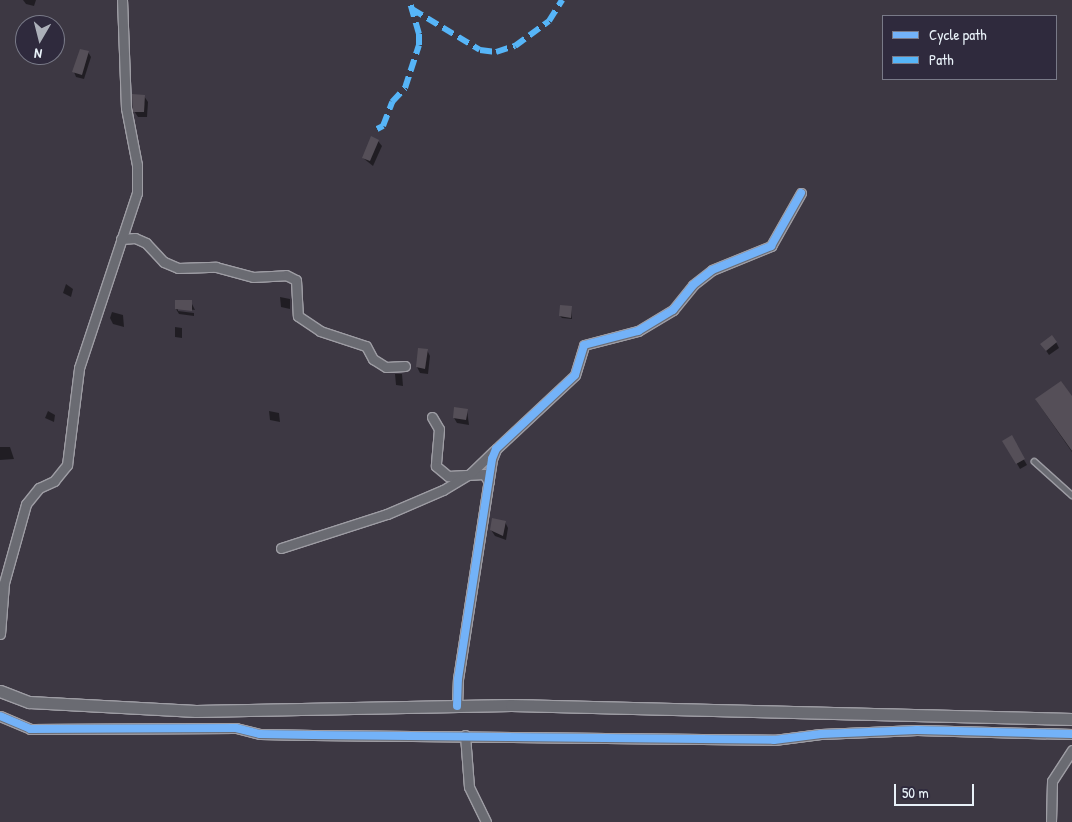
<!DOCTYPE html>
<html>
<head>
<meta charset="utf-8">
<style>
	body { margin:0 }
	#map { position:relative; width:1072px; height:822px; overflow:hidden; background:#3d3843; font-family:"Patrick Hand",sans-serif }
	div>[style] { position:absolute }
	.shadow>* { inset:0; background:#0007 }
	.building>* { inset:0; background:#554f58 }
	.roads { filter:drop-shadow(1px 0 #9e9da4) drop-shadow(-1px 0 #9e9da4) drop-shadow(0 1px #9e9da4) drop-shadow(0 -1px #9e9da4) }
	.lane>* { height:4.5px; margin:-2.25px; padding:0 2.25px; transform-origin:2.25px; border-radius:2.25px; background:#6a6b72 }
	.street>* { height:9px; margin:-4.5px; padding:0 4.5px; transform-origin:4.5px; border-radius:4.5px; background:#6a6b72 }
	.secondary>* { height:11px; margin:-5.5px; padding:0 5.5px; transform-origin:5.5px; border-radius:5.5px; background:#6a6b72 }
	.quiet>* { height:6px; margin-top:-3px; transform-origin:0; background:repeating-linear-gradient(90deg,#56b5f8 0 12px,transparent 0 18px) }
	.cycleway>* { height:8px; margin:-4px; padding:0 4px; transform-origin:4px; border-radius:4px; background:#73b2f8 }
	span { translate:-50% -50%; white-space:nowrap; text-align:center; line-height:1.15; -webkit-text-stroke:4px #2f2a3d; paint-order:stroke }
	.legend { position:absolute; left:882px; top:15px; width:175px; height:65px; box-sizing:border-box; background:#2f2a3d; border:1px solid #797a88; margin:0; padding:6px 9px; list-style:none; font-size:15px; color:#e8f1f8 }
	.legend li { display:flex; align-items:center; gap:10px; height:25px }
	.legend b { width:25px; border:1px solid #797a88 }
	.north { position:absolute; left:15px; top:15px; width:50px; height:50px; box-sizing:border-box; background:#2f2a3d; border:1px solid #797a88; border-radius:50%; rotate:188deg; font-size:14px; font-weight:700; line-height:20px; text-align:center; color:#e8f1f8 }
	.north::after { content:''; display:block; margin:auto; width:18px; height:22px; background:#acb0b9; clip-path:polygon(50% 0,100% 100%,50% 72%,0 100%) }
	.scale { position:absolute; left:894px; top:784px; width:80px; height:22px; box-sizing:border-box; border:2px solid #e8f1f8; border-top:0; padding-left:6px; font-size:15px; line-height:18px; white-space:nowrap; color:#e8f1f8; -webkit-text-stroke:4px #2f2a3d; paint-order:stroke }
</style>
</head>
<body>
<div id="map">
	<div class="shadow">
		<div style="clip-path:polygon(23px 0,36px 0,34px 6px,26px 4px)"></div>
		<div style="clip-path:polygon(88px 52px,91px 57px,84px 79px,76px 77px,74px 72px)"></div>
		<div style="clip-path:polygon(144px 96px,148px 102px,147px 117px,138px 117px,134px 111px)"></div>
		<div style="clip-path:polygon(378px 141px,382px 146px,373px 166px,363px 158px)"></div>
		<div style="clip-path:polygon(66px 284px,73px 289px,71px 297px,63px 293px)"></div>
		<div style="clip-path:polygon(280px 297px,290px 299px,290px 309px,281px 307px)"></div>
		<div style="clip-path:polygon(191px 302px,195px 310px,178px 308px,178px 311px,194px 313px,194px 316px,179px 314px,176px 309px)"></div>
		<div style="clip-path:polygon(571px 307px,572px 319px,562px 318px,560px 316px)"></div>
		<div style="clip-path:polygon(112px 312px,123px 315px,124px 327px,113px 324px,110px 318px)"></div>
		<div style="clip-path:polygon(175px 327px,182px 328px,182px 338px,175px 337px)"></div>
		<div style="clip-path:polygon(1056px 342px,1059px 348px,1049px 355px,1045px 349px)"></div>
		<div style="clip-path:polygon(427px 350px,430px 356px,428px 374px,420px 373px,417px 367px)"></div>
		<div style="clip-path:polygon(395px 374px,402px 374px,403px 386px,396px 385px)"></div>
		<div style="clip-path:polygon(1072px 398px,1072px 452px,1036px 400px)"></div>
		<div style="clip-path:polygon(467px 410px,469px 425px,457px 423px,454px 418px)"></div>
		<div style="clip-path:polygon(48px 411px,55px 415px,54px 422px,45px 418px)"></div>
		<div style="clip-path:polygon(269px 411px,279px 413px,280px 422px,270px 420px)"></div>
		<div style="clip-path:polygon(1011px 437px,1027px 465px,1020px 469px,1004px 441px)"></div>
		<div style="clip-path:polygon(0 447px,10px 447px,14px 459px,0 460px)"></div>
		<div style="clip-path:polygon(505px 522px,508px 528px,506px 540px,495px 536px,491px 530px)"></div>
	</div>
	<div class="building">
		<div style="clip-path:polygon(80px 49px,89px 51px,82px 75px,72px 72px)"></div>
		<div style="clip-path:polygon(132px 94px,145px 95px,144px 112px,133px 112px)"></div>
		<div style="clip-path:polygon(371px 136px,379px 140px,370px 161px,362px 158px)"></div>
		<div style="clip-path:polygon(175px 300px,192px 300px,192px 311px,175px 309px)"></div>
		<div style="clip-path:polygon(560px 305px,572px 306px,571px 318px,559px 316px)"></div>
		<div style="clip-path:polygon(1052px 335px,1057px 342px,1046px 351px,1040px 344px)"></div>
		<div style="clip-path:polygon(418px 348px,428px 349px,425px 369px,416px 367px)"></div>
		<div style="clip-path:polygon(1061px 381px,1072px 396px,1072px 451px,1035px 399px)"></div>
		<div style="clip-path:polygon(454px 407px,468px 409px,466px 420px,453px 418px)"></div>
		<div style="clip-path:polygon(1012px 435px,1025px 459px,1016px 464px,1002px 441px)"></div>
		<div style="clip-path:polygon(492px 518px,506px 521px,503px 536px,490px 530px)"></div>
	</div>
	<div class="roads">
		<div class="lane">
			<div style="left:1034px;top:461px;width:51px;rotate:41.8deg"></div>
		</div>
		<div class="street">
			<div style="left:121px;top:239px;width:14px;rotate:-4deg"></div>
			<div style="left:135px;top:238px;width:12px;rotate:24deg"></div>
			<div style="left:146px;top:243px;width:26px;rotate:47deg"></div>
			<div style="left:164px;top:262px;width:15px;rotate:23deg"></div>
			<div style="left:178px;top:268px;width:38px;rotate:-2deg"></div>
			<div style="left:216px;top:267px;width:38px;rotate:15deg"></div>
			<div style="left:253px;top:277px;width:33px;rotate:-3deg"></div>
			<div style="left:286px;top:275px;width:11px;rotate:27deg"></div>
			<div style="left:296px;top:280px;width:36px;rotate:87deg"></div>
			<div style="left:298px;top:316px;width:27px;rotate:34deg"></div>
			<div style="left:320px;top:331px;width:48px;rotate:18.1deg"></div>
			<div style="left:366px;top:346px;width:15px;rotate:62deg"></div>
			<div style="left:373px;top:359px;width:15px;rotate:32deg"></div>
			<div style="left:386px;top:367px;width:19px;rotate:-3deg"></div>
			<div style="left:432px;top:417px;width:14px;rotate:60deg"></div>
			<div style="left:439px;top:429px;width:37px;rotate:95deg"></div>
			<div style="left:436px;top:466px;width:16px;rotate:40deg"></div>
			<div style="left:448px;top:476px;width:36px;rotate:-3deg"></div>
			<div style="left:484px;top:474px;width:9px;rotate:58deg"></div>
			<div style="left:281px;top:548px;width:111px;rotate:-17.8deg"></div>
			<div style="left:387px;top:514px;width:61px;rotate:-23.2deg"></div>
			<div style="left:443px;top:490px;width:33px;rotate:-31deg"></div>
			<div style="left:471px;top:473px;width:32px;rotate:-44deg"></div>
			<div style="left:0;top:634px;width:51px;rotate:-85.5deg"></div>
			<div style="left:4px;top:583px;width:82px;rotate:-74.4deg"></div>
			<div style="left:26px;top:504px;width:21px;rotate:-51deg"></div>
			<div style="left:39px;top:488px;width:17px;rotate:-25deg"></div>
			<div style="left:54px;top:481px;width:21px;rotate:-51deg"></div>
			<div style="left:67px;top:465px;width:98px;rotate:-82.9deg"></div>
			<div style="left:79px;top:368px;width:184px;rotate:-71.7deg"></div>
			<div style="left:137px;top:193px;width:28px;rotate:-90deg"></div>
			<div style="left:137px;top:165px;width:58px;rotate:-100.9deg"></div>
			<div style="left:126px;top:108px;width:108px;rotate:-92.1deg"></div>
			<div style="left:457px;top:706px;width:27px;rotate:-88deg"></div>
			<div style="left:458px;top:679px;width:223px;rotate:-81.2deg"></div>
			<div style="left:492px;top:459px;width:11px;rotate:-68deg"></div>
			<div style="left:496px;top:449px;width:108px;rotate:-43.1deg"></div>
			<div style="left:575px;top:375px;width:31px;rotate:-73deg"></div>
			<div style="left:584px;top:345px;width:56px;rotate:-14.5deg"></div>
			<div style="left:638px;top:331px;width:41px;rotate:-31deg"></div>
			<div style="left:673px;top:310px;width:32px;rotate:-51deg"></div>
			<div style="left:693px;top:285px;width:24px;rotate:-38deg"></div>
			<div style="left:712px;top:270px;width:64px;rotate:-22.1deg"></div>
			<div style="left:771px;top:246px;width:61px;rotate:-60.5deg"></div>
			<div style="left:0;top:716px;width:33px;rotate:23deg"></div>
			<div style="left:30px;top:729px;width:206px;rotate:-0.3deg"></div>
			<div style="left:236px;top:728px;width:25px;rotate:14deg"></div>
			<div style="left:260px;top:734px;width:53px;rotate:1.1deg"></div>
			<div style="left:313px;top:735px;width:461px;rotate:0.6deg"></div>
			<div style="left:774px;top:740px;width:47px;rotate:-7.3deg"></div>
			<div style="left:821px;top:734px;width:96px;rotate:-2.4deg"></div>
			<div style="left:917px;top:730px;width:155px;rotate:1.5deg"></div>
			<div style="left:465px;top:735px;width:52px;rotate:85.6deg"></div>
			<div style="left:469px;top:787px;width:39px;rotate:64deg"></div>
			<div style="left:1051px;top:822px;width:41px;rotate:-88.6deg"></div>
			<div style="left:1052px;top:781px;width:37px;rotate:-57deg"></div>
		</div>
		<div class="secondary">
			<div style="left:0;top:691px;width:31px;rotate:21deg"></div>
			<div style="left:29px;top:702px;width:167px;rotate:3.1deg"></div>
			<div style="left:196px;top:711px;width:315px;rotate:-1.1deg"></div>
			<div style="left:511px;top:705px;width:561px;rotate:1.43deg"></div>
		</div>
	</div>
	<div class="quiet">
		<div style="left:412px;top:9px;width:79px;rotate:31.1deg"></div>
		<div style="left:480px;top:50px;width:16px;rotate:7deg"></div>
		<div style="left:496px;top:52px;width:20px;rotate:-18deg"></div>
		<div style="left:515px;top:46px;width:42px;rotate:-36.3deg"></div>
		<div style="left:549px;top:21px;width:25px;rotate:-58deg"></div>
		<div style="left:377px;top:129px;width:7px;rotate:-27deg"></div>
		<div style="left:383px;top:126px;width:26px;rotate:-69deg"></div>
		<div style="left:392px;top:102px;width:19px;rotate:-47deg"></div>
		<div style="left:405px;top:88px;width:45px;rotate:-72deg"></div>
		<div style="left:419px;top:45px;width:11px;rotate:-90deg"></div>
		<div style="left:419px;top:34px;width:35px;rotate:-106deg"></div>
	</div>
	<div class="cycleway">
		<div style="left:457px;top:706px;width:27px;rotate:-88deg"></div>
		<div style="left:458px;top:679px;width:223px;rotate:-81.2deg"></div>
		<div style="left:492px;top:459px;width:11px;rotate:-68deg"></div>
		<div style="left:496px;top:449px;width:108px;rotate:-43.1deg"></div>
		<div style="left:575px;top:375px;width:31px;rotate:-73deg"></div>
		<div style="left:584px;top:345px;width:56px;rotate:-14.5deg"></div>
		<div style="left:638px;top:331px;width:41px;rotate:-31deg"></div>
		<div style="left:673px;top:310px;width:32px;rotate:-51deg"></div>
		<div style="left:693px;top:285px;width:24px;rotate:-38deg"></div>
		<div style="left:712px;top:270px;width:64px;rotate:-22.1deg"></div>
		<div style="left:771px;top:246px;width:61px;rotate:-60.5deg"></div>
		<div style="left:0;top:716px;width:33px;rotate:23deg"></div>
		<div style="left:30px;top:729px;width:206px;rotate:-0.3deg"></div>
		<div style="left:236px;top:728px;width:25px;rotate:14deg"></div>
		<div style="left:260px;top:734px;width:53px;rotate:1.1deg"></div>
		<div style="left:313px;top:735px;width:461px;rotate:0.6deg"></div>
		<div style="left:774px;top:740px;width:47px;rotate:-7.3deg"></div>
		<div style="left:821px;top:734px;width:96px;rotate:-2.4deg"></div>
		<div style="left:917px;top:730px;width:155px;rotate:1.5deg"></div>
	</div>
	<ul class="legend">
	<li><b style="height:6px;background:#73b2f8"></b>Cycle path</li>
	<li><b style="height:6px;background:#56b5f8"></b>Path</li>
	</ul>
	<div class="north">N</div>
	<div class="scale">50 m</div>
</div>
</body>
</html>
